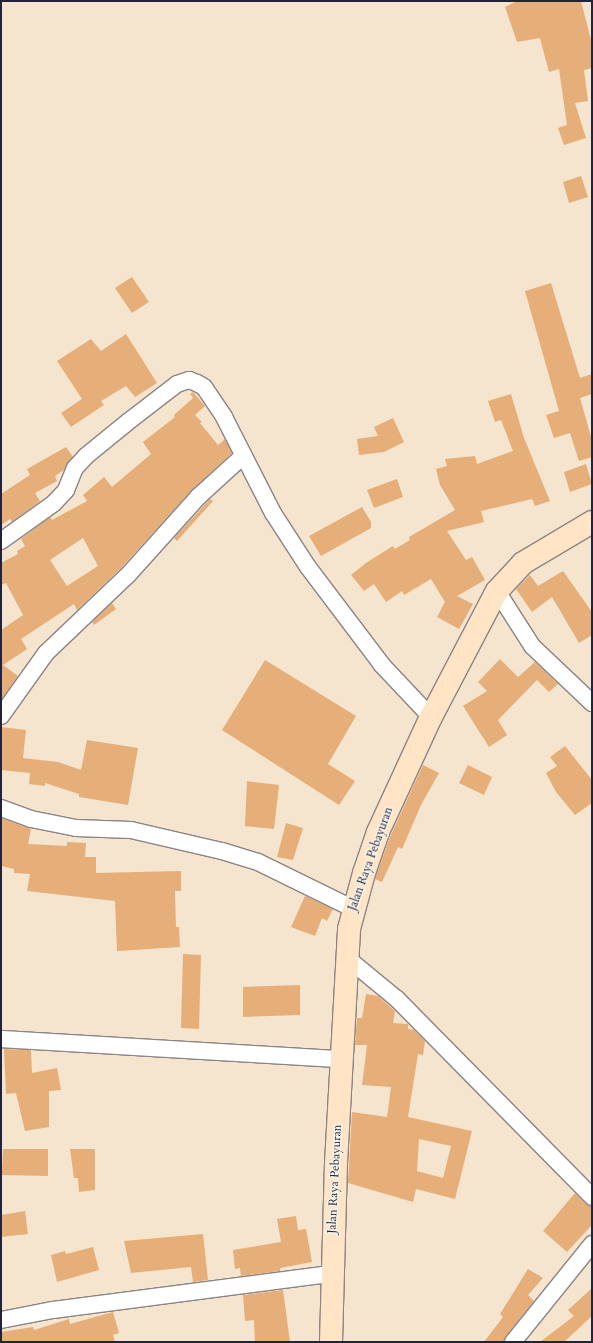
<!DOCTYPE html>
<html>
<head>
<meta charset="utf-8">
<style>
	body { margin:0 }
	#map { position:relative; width:593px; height:1343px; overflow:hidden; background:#f5e5ce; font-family:Cardo,serif }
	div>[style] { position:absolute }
	.building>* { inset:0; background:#e6ae78 }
	.roads { filter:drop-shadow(1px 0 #8c8484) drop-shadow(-1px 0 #8c8484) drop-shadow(0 1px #8c8484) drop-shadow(0 -1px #8c8484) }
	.street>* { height:16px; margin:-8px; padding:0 8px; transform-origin:8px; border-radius:8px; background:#fff }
	.secondary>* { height:22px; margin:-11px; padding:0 11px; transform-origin:11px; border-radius:11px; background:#ffe4c6 }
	span { translate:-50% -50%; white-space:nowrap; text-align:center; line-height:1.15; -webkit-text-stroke:3px #f7f3e8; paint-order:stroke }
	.street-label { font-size:12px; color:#22223b }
	.frame { position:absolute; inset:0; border:2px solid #22223b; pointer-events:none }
</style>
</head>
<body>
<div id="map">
	<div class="building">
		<div style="clip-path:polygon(517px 1px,581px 1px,592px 44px,592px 68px,584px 70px,588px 101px,575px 103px,586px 138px,564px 145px,558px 128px,567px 125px,559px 69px,549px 72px,540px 38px,517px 42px,505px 7px)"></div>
		<div style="clip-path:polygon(581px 176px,588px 197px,569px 203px,563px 182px)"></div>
		<div style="clip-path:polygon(132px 277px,149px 302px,132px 313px,115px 288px)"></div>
		<div style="clip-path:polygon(551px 283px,580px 378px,592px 374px,592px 394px,580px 398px,592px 440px,592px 457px,579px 461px,570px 433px,554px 438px,546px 415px,559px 411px,525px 291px)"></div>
		<div style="clip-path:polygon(126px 334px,157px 383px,135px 397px,126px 386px,101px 401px,104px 405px,71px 427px,61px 413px,82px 399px,57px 361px,91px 339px,101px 351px)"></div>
		<div style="clip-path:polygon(evenodd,193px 392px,205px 406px,195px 415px,202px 422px,200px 423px,218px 445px,225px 439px,232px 453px,191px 491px,121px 568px,77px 610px,74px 604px,21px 639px,27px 649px,3px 665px,18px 676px,1px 700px,1px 630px,23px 615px,6px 583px,1px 585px,1px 563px,18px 554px,17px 551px,25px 546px,21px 539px,50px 517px,52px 520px,87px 501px,83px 495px,104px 477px,112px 487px,151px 454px,143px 442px,175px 417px,174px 415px,193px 398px,190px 394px,193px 392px,83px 538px,98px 566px,67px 586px,50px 560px,83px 538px)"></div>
		<div style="clip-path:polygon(511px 394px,524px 438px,550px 501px,535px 506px,532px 499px,481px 511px,484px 522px,447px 531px,466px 560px,472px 557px,485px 580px,457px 596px,473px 604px,459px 629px,437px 617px,445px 602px,431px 579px,404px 595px,402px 591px,386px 602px,374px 584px,364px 591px,351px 575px,366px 563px,393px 546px,395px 549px,410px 540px,409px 537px,455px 510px,440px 485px,436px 469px,447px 466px,445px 459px,475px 456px,477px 464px,513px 451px,501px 420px,495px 422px,488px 401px)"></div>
		<div style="clip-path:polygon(393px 418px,404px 442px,384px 452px,359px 455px,357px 439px,378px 436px,374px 427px)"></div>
		<div style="clip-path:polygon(66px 447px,73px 457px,64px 470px,55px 476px,57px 481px,35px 493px,40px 501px,12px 522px,10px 519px,1px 525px,1px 494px,30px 475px,27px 469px)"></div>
		<div style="clip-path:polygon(586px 464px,592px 484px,570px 492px,564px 472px)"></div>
		<div style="clip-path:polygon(397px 479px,403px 497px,374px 508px,367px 490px)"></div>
		<div style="clip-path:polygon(210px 499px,213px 501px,177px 541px,174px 538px)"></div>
		<div style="clip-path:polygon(362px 507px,371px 522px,371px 528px,321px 556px,309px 536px)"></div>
		<div style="clip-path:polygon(563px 571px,592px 612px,592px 635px,579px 643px,552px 597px,532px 612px,516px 589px,530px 575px,538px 586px)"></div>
		<div style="clip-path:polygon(112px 603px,116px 609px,94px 625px,92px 622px)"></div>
		<div style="clip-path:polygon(500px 659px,518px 677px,535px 662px,558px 684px,549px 692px,537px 680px,498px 720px,507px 735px,489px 747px,463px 706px,487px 691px,478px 682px)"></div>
		<div style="clip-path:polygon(265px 660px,356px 716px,328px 764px,355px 781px,339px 805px,222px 730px)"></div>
		<div style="clip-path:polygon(1px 727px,26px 730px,23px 758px,58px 762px,81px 770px,87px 740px,138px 748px,128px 805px,79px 797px,79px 794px,45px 783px,45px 786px,29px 784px,30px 773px,1px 770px)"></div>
		<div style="clip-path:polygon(565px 746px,592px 780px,592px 803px,575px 815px,556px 792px,546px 773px,557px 766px,550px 757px)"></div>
		<div style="clip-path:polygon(423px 765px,439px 773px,421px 805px,402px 849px,398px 847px,382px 882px,375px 879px,390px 837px)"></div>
		<div style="clip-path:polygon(468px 765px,492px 777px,484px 795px,459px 783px)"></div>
		<div style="clip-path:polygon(247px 781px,279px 785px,274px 829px,245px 826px)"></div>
		<div style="clip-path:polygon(1px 818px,31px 829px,28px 844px,67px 846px,67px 842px,86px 843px,85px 857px,96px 857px,96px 873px,181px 871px,181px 891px,175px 891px,176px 927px,179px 927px,180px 947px,117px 951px,115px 901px,27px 891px,30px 874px,14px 873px,14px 869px,1px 866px)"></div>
		<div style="clip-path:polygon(286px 823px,303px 828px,293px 860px,277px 857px)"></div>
		<div style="clip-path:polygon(305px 896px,333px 909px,327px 921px,322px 918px,315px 936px,291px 927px)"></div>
		<div style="clip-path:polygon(183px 954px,201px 955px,199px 1029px,181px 1028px)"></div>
		<div style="clip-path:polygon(300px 985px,300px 1015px,243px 1017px,243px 987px)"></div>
		<div style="clip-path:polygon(evenodd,366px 994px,378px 996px,395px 1011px,393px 1023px,408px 1024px,408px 1029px,414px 1030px,425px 1041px,423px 1055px,418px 1054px,408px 1117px,472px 1131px,455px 1199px,416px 1189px,413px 1202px,348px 1183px,352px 1112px,387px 1117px,391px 1087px,362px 1085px,367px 1045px,355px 1045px,357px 1018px,362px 1018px,366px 994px,419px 1139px,451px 1146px,443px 1178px,417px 1171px,419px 1139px)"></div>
		<div style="clip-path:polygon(4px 1049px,31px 1050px,32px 1073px,57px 1068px,61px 1090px,49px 1091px,49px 1127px,25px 1131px,16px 1093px,6px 1094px)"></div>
		<div style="clip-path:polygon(3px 1149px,48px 1149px,48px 1176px,2px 1175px)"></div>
		<div style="clip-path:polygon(70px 1149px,95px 1149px,95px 1190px,79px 1192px,78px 1178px,74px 1178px)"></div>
		<div style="clip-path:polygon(575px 1193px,586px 1204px,592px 1206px,592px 1225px,567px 1252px,543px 1231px)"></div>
		<div style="clip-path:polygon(25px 1211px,28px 1234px,1px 1237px,1px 1215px)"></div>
		<div style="clip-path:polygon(296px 1216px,298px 1230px,306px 1229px,312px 1262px,280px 1268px,280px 1271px,241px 1276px,240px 1268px,235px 1269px,233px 1250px,281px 1242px,277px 1219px)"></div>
		<div style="clip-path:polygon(203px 1234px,208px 1280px,193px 1282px,191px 1267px,131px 1273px,124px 1241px)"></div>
		<div style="clip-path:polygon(93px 1247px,99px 1270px,57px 1282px,51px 1255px,65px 1251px,66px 1254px)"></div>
		<div style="clip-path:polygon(528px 1269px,543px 1278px,528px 1295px,534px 1301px,506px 1336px,504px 1342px,484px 1342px,503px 1317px,500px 1314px)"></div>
		<div style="clip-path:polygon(592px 1288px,592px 1316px,564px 1342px,540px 1342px,574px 1316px,568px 1310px)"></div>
		<div style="clip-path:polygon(283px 1290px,290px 1342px,255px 1342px,254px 1320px,245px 1321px,243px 1295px)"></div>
		<div style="clip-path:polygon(113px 1312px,119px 1333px,113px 1335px,115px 1342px,1px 1342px,1px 1332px,33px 1327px,34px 1330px,69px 1319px,70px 1324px)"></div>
	</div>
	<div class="roads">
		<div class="street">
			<div style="left:1px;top:541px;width:65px;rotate:-35.6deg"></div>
			<div style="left:54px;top:503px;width:18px;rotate:-47deg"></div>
			<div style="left:66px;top:490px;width:24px;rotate:-68deg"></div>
			<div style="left:75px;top:468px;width:16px;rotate:-47deg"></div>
			<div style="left:86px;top:456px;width:55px;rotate:-39.1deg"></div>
			<div style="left:129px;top:421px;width:61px;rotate:-37.6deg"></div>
			<div style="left:177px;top:384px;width:13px;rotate:-18deg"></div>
			<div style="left:189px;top:380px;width:9px;rotate:21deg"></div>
			<div style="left:197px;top:383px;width:8px;rotate:30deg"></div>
			<div style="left:204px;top:387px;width:36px;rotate:56deg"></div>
			<div style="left:224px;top:417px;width:108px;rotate:63deg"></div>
			<div style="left:273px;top:513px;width:64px;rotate:57.1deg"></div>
			<div style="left:308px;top:567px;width:123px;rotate:52.9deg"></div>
			<div style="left:382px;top:665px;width:71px;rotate:46.7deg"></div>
			<div style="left:497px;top:591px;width:65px;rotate:57.5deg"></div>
			<div style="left:532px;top:646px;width:83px;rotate:43.5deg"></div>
			<div style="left:1px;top:716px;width:77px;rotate:-54.5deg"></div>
			<div style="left:46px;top:653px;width:113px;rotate:-43.6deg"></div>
			<div style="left:128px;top:575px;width:105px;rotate:-48.1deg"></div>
			<div style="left:198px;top:497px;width:61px;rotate:-42.3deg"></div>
			<div style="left:1px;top:808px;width:32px;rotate:20deg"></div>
			<div style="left:31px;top:819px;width:46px;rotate:11.3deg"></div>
			<div style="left:76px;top:828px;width:55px;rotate:2.1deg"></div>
			<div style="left:131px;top:830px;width:93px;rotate:13deg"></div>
			<div style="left:222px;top:851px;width:38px;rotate:17deg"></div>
			<div style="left:258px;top:862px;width:105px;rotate:26.1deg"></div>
			<div style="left:347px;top:958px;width:65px;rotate:39.4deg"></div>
			<div style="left:397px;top:999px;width:278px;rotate:45.4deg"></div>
			<div style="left:1px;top:1039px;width:341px;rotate:3.4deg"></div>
			<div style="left:1px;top:1320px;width:53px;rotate:-10.9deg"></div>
			<div style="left:53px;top:1310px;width:280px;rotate:-7.4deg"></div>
			<div style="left:513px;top:1342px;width:126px;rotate:-51.1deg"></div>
		</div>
		<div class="secondary">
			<div style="left:331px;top:1342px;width:179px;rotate:-88.4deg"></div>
			<div style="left:336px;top:1163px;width:234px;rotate:-86.8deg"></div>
			<div style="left:349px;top:929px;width:58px;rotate:-75deg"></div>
			<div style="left:364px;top:873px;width:43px;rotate:-71.1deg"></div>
			<div style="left:378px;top:832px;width:127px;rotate:-65.3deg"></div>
			<div style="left:431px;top:717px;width:142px;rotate:-62.4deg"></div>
			<div style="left:497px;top:591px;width:38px;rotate:-47deg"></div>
			<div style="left:523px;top:563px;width:80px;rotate:-30.7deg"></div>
		</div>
	</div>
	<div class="street-label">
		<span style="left:371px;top:859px;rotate:-70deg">Jalan Raya Pebayuran</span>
		<span style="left:335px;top:1179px;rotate:-87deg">Jalan Raya Pebayuran</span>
	</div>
	<div class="frame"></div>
</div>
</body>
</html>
